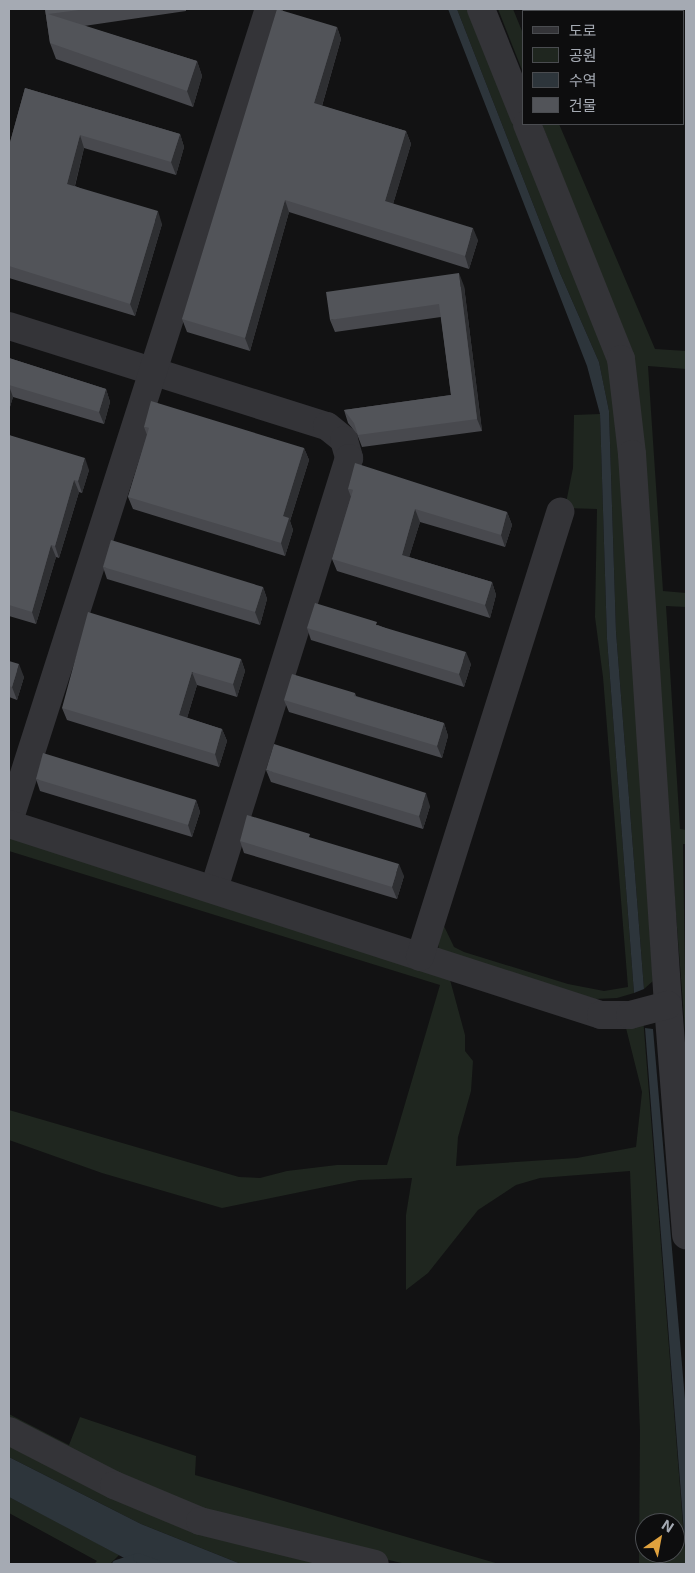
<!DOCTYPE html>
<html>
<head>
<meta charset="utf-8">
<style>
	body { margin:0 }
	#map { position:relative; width:695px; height:1573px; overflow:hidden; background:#121213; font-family:Inter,"Noto Sans KR",sans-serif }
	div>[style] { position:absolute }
	.green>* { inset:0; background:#1f261f }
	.water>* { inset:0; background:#2d353b }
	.stream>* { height:9px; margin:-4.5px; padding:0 4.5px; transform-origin:4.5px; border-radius:4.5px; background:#2d353b }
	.minor>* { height:28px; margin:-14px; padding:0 14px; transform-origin:14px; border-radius:14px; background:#343438 }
	.wall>* { inset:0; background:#48494e }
	.shaded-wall>* { inset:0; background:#2e2f32 }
	.building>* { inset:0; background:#525459 }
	span { translate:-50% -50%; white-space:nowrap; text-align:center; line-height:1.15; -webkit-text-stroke:5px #0d0d0e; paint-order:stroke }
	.frame { position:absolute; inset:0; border:10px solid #a5aab3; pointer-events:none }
	.legend { position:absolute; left:522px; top:10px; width:162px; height:115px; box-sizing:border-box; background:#0d0d0e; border:1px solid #4a4c50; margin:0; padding:6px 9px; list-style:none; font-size:15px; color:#a5aab3 }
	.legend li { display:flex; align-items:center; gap:10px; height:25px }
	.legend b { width:25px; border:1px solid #4a4c50 }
	.north { position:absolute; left:635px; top:1513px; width:50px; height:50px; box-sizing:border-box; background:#0d0d0e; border:1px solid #4a4c50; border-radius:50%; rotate:33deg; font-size:14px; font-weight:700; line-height:20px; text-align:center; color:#a5aab3 }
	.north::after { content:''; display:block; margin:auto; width:18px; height:22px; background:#e0a23e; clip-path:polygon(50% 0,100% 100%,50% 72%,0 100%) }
</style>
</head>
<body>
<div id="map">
	<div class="green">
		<div style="clip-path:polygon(457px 9px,473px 9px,614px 373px,653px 981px,644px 989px,616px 632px,609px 411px,599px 362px,560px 273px)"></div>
		<div style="clip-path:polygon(498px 9px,513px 9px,524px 36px,524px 75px)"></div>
		<div style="clip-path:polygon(542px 124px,559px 124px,655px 349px,686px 351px,686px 369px,648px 366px,663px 591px,686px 593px,686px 607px,666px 606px,680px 829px,686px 830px,686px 844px,683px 844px,686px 1042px,668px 812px,623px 334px)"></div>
		<div style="clip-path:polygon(600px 414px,607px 639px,634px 993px,617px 998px,595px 999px,439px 951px,438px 942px,443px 924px,454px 947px,464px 952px,568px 984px,604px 991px,628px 987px,603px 677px,595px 617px,597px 509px,565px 508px,573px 468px,574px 415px)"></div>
		<div style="clip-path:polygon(evenodd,9px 836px,449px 976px,465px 1035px,465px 1051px,473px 1061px,471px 1091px,458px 1137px,456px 1166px,577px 1158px,636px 1147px,642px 1092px,625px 1024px,643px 1017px,686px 1564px,639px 1564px,640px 1431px,630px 1171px,540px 1178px,516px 1185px,478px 1210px,428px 1273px,406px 1290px,406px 1215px,412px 1178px,359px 1180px,222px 1208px,102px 1173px,9px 1140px,9px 1110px,239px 1177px,260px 1178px,287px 1171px,337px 1165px,387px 1165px,440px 985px,9px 851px,9px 836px,645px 1523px,675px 1523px,675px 1553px,645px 1553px,645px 1523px)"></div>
		<div style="clip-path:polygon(9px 1414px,69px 1445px,80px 1417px,196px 1456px,195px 1475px,499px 1564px,406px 1564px,237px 1525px,9px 1427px)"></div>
		<div style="clip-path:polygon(9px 1435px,50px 1457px,367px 1564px,241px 1564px,141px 1524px,9px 1457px)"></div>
		<div style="clip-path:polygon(9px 1497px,60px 1523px,119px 1555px,110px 1564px,94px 1564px,97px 1561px,9px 1513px)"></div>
	</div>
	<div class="water">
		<div style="clip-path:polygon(448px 9px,457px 9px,560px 273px,599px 362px,609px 411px,616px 632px,644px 989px,634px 993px,607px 639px,600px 414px,587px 366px)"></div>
		<div style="clip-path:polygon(645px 1028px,653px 1029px,686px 1411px,686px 1559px)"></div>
		<div style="clip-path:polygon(9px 1457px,141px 1524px,241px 1564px,140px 1564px,128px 1560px,9px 1497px)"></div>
	</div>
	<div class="stream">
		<div style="left:116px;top:1564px;width:22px;rotate:-18deg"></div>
		<div style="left:137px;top:1557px;width:20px;rotate:20deg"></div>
	</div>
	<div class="minor">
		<div style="left:481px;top:9px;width:115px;rotate:68.1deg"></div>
		<div style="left:527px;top:124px;width:253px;rotate:68.2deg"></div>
		<div style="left:621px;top:359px;width:96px;rotate:83.4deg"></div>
		<div style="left:632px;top:454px;width:552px;rotate:86.26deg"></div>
		<div style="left:668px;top:1005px;width:231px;rotate:85.5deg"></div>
		<div style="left:9px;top:326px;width:333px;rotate:17.5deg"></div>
		<div style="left:327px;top:426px;width:22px;rotate:39deg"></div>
		<div style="left:344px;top:440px;width:19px;rotate:74deg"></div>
		<div style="left:349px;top:458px;width:451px;rotate:107.4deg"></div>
		<div style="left:9px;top:821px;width:853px;rotate:-72.25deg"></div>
		<div style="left:9px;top:824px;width:622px;rotate:17.88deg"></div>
		<div style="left:601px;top:1015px;width:29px"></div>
		<div style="left:630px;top:1015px;width:39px;rotate:-15deg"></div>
		<div style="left:420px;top:957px;width:467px;rotate:-72.5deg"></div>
		<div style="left:9px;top:1431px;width:118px;rotate:27.2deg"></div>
		<div style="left:114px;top:1485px;width:93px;rotate:22.7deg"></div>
		<div style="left:200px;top:1521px;width:180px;rotate:13.8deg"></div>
	</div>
	<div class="wall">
		<div style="clip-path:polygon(45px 9px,186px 9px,186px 11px,84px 26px,197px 61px,202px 76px,193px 107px,56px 59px,50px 43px)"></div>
		<div style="clip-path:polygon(337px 27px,341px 39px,322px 106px,406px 131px,411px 144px,393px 204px,478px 240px,469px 269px,289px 212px,250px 351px,187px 332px,182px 319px)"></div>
		<div style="clip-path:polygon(25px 88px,180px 134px,184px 147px,176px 175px,84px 148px,75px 186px,162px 224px,135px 316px,9px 278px,9px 146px)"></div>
		<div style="clip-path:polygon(464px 286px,482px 431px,362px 447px,357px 434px,348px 423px,344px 410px,451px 395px,441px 317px,335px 332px,330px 320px)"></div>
		<div style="clip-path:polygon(9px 358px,106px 389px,110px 402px,104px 424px,13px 397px,9px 410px)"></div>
		<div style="clip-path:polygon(144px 427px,304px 448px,309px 460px,290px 521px,293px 530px,285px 556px,133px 509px,128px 497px,147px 435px)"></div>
		<div style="clip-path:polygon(9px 435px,89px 470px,82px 493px,79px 492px,59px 558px,56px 557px,36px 624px,9px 616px)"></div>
		<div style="clip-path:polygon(348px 489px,507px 512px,512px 525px,505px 547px,420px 522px,409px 557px,492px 582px,496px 595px,490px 618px,337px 571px,332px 559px,351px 497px)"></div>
		<div style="clip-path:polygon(103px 567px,263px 587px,267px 599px,260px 625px,107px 579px)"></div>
		<div style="clip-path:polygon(378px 625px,471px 664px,464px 687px,311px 640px,307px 628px)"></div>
		<div style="clip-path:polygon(241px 659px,245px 671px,237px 697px,197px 685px,187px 718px,222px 729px,227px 741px,219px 767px,67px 720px,62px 708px)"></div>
		<div style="clip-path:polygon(9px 661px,24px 677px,17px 700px,9px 697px)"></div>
		<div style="clip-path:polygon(355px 693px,356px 696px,444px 723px,448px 736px,442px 758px,289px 712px,284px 700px)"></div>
		<div style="clip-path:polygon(266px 770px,430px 806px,423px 829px,271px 782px)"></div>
		<div style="clip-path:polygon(36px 779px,196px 800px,200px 812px,192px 837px,40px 791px)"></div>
		<div style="clip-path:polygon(311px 838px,404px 876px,397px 899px,244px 853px,240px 841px)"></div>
	</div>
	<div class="shaded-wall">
		<div style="clip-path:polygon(337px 27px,341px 39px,319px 116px,314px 103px)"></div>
		<div style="clip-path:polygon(197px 61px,202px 76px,193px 107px,187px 91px)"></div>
		<div style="clip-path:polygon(406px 131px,411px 144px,390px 214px,385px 201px)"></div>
		<div style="clip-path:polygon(180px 134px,184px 147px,176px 175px,171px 162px)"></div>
		<div style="clip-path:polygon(80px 135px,84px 148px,72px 197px,67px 184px)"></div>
		<div style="clip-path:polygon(285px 200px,289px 212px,250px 351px,245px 338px)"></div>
		<div style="clip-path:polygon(158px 211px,162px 224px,135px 316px,130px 304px)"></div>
		<div style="clip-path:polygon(473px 228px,478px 240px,469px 269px,465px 256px)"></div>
		<div style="clip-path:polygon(459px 273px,464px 286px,482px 431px,477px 419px)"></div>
		<div style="clip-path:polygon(9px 386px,13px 397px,9px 410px)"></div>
		<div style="clip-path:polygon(106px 389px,110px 402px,104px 424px,99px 412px)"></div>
		<div style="clip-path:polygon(304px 448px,309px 460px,290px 521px,293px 530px,285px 556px,281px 543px,283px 516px)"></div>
		<div style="clip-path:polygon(85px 458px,89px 470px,82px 493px,78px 481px)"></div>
		<div style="clip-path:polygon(74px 480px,79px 492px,59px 558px,55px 546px)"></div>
		<div style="clip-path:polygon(415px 509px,420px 522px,406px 567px,402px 555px)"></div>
		<div style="clip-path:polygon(507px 512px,512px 525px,505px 547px,501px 535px)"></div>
		<div style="clip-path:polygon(51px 545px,56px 557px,36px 624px,32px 612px)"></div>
		<div style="clip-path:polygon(492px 582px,496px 595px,490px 618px,485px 605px)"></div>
		<div style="clip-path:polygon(263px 587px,267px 599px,260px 625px,255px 612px)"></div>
		<div style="clip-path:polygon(466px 652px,471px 664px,464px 687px,459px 674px)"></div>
		<div style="clip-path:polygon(241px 659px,245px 671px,237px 697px,233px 684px)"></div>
		<div style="clip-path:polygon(19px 664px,24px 677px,17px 700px,12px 687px)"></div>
		<div style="clip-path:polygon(192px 672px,197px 685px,184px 728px,179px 715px)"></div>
		<div style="clip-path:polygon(444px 723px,448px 736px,442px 758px,437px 746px)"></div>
		<div style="clip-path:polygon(222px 729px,227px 741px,219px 767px,215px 754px)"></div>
		<div style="clip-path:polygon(426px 793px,430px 806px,423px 829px,419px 816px)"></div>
		<div style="clip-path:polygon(196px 800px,200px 812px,192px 837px,188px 825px)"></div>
		<div style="clip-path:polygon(399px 864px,404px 876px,397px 899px,392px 887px)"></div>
	</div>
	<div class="building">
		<div style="clip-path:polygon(45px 9px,87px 9px,48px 14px,197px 61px,187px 91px,50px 43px)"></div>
		<div style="clip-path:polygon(277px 9px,337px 27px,314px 103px,406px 131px,385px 201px,473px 228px,465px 256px,285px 200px,245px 338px,182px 319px)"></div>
		<div style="clip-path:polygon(25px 88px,180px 134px,171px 162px,80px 135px,67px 184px,158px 211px,130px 304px,9px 266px,9px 146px)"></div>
		<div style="clip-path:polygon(459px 273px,477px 419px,358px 435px,354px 423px,344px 410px,451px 395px,439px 304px,330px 320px,326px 292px)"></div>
		<div style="clip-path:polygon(9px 358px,106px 389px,99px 412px,9px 385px)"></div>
		<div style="clip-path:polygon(151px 401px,304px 448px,283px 516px,289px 518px,281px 543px,128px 497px,149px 428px,144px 427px)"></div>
		<div style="clip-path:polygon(9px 435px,85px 458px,78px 481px,74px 480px,55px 546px,51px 545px,32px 612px,9px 605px)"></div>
		<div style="clip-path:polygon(355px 463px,507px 512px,501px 535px,415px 509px,402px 555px,492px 582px,485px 605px,332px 559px,353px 490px,348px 489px)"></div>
		<div style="clip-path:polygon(111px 540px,263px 587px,255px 612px,103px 567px)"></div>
		<div style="clip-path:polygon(315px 603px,377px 622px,376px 625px,466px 652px,459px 674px,307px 628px)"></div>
		<div style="clip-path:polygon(88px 612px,241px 659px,233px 684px,192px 672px,179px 715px,222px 729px,215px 754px,62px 708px)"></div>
		<div style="clip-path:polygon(9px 661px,19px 664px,12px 687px,9px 686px)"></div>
		<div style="clip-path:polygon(292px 674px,355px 693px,354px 696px,444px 723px,437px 746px,284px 700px)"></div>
		<div style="clip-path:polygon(274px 744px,426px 793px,419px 816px,266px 770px)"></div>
		<div style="clip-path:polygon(43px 753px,196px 800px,188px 825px,36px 779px)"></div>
		<div style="clip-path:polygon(247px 815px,310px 834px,309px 837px,399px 864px,392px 887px,240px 841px)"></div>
	</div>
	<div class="frame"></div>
	<ul class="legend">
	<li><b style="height:6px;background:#343438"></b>도로</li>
	<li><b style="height:14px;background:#1f261f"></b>공원</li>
	<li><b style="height:14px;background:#2d353b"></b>수역</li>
	<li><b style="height:14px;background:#525459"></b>건물</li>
	</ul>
	<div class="north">N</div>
</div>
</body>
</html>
